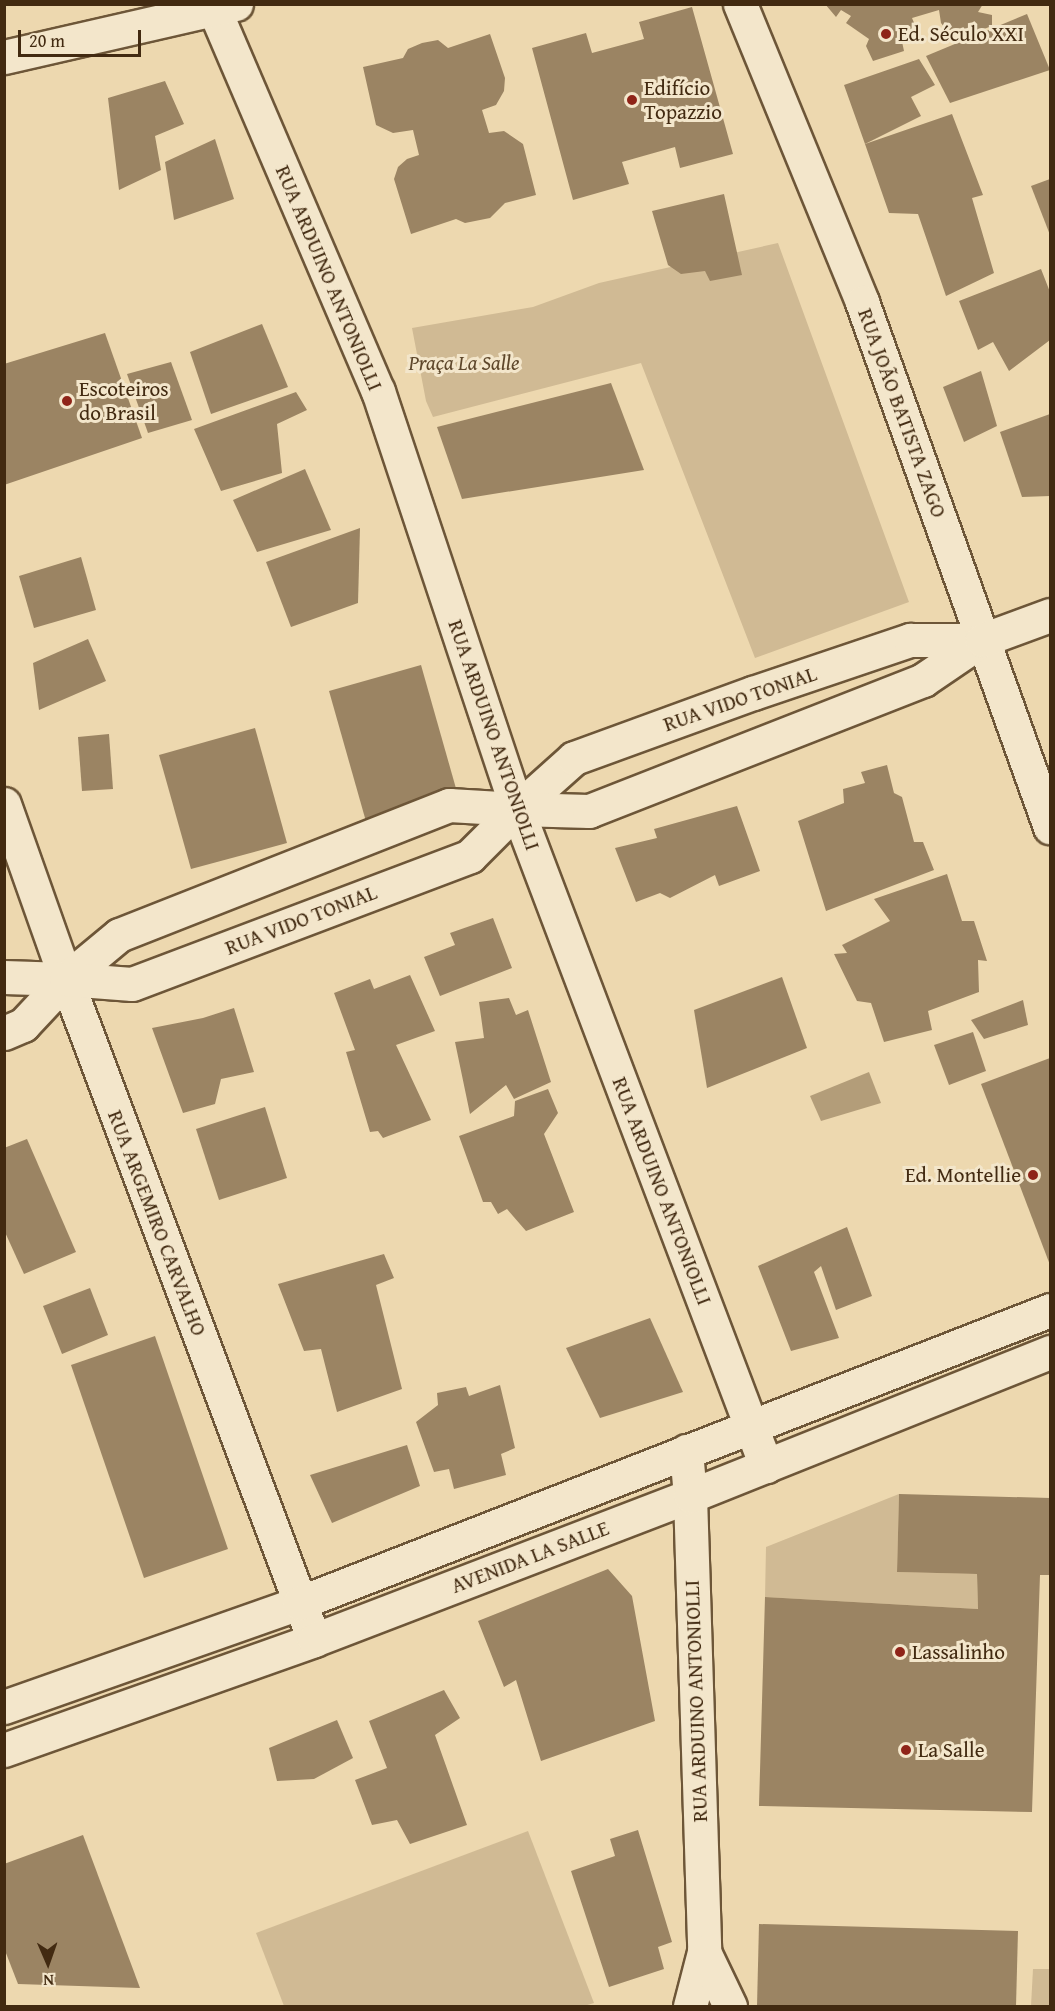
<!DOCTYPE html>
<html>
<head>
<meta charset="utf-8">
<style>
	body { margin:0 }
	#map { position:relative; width:1055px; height:2011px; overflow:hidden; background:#edd8af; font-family:"Gentium Book Plus",serif }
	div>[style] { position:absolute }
	.green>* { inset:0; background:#d0ba94 }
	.water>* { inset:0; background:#b39d79 }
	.building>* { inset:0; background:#9b8463 }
	.roads { filter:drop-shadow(2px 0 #6d5638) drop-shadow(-2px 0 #6d5638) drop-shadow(0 2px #6d5638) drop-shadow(0 -2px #6d5638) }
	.minor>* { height:33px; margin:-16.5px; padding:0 16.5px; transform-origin:16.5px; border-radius:16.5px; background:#f3e6cb }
	.tertiary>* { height:33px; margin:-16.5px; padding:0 16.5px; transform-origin:16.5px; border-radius:16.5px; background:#f3e6cb }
	.secondary>* { height:33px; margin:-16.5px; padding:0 16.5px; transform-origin:16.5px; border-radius:16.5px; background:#f3e6cb }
	.dots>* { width:16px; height:16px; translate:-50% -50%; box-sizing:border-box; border:3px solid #f3e6cb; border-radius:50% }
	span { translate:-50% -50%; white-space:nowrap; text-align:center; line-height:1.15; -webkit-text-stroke:6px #f3e6cb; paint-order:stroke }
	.poi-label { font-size:21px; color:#422a11 }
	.left { translate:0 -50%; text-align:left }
	.right { translate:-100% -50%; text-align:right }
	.street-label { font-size:21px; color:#422a11 }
	.park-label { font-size:21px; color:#5e472b; font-style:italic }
	.frame { position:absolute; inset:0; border:6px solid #422a11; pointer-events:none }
	.north { position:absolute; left:18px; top:1933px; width:60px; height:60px; -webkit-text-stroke:4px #f3e6cb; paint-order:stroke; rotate:178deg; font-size:16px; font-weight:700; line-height:24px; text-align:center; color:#422a11 }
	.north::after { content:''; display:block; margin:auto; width:21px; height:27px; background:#422a11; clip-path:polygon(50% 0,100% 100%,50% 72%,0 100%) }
	.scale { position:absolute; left:18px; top:30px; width:123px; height:27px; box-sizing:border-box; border:3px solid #422a11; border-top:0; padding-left:8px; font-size:18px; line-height:21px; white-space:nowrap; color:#422a11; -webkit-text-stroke:4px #f3e6cb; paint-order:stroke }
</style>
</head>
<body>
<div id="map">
	<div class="green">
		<div style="clip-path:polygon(778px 243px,909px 602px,755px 658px,641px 363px,433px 417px,426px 401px,412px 328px,533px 307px,599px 283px)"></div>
		<div style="clip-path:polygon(899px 1494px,897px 1572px,977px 1574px,978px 1609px,765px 1597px,766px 1547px)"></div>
		<div style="clip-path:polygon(528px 1831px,594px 2003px,584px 2006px,284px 2006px,256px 1933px)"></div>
		<div style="clip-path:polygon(1033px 1969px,1050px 1969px,1050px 2006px,1031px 2006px)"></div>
	</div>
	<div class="water">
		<div style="clip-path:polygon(869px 1072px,881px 1103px,821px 1121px,810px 1096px)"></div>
	</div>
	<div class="building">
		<div style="clip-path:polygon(825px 4px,983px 4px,978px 12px,992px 15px,992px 26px,954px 40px,941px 23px,939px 10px,912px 18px,918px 32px,901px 37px,904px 51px,873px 61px,866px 46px,869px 39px,846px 23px,851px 16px,841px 10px,836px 17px)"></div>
		<div style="clip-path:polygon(692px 7px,733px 154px,680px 168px,675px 147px,622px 162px,629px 184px,573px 200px,532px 48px,586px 33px,592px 53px,644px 39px,639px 22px)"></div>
		<div style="clip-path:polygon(1027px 14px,1050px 70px,950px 103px,926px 56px)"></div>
		<div style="clip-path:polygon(490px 34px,505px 78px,504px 91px,496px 105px,482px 110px,489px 133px,504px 131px,523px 144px,536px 195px,505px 203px,490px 218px,465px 223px,456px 219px,411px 234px,394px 179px,398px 167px,407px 159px,419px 155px,413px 130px,393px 133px,376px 125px,363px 67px,403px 58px,408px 49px,422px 43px,438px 40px,448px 48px)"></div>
		<div style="clip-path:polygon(919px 59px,935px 85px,911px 97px,921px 116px,865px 144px,844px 85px)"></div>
		<div style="clip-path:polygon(165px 81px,184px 124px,155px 136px,161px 170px,119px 190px,108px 98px)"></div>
		<div style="clip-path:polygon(952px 114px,983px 195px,972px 198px,994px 273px,946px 296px,918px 214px,889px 213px,865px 144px)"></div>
		<div style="clip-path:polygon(215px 139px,234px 199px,174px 220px,165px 162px)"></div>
		<div style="clip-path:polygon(1050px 179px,1050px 235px,1031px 186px)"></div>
		<div style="clip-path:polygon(724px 194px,742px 275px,710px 281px,705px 271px,681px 274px,668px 265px,652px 211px)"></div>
		<div style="clip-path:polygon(1041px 269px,1050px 292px,1050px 340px,1009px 371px,993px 342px,978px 350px,959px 301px)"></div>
		<div style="clip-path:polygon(262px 324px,288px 387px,211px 414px,190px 352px)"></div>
		<div style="clip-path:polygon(105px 333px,142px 438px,4px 485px,4px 364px)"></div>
		<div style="clip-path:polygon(171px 362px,192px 420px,148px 433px,127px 374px)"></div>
		<div style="clip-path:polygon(981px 371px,997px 426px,964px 442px,943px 387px)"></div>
		<div style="clip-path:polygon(611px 383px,644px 470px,462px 499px,437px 427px)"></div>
		<div style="clip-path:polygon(296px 392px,307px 410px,277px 424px,282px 473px,221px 491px,194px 429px)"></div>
		<div style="clip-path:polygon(1050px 414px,1050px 496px,1022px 497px,1000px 432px)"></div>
		<div style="clip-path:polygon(305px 469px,331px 530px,257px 552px,233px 500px)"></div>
		<div style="clip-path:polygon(360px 528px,358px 603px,291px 627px,266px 562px)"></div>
		<div style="clip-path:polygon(81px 557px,96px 610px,34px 628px,19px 576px)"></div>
		<div style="clip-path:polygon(88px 639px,106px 681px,39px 710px,33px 663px)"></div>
		<div style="clip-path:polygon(421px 665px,459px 799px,367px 825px,329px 691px)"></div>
		<div style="clip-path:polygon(255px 728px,287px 843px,191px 869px,159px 755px)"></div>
		<div style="clip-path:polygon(109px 734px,113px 789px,82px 791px,78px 737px)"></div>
		<div style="clip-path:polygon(887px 765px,894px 793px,902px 797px,914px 842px,923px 842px,934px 870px,826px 911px,798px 821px,844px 803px,843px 789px,865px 783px,861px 772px)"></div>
		<div style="clip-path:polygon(737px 806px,760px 871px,719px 886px,715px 875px,670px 898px,660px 893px,636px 902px,615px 848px,657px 838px,654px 829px)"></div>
		<div style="clip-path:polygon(947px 874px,962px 921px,974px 921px,987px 961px,978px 960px,979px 992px,928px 1011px,932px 1030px,884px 1042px,871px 1003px,857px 1001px,834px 954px,847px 953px,842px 945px,890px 921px,874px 899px)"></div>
		<div style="clip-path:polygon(493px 918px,512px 968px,440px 996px,424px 957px,455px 945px,450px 933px)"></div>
		<div style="clip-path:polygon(410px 975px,435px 1031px,396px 1045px,431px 1120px,383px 1138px,378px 1131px,370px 1132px,346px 1052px,355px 1050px,334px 993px,370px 979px,374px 989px)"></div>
		<div style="clip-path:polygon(782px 977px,807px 1048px,707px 1088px,694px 1010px)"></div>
		<div style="clip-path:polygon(509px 998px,516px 1015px,528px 1010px,551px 1082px,514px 1099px,506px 1085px,470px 1114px,455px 1042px,484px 1038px,479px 1002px)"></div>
		<div style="clip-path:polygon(1023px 1000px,1028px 1025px,984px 1039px,971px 1020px)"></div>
		<div style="clip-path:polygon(234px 1008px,254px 1072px,221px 1079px,215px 1104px,183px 1113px,152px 1028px,203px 1018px)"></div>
		<div style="clip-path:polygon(973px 1032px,986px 1071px,949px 1085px,934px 1045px)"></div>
		<div style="clip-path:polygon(1050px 1058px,1050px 1265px,981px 1084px)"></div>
		<div style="clip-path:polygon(548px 1089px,558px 1113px,544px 1134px,574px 1212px,526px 1231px,507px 1209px,498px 1214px,491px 1202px,483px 1202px,459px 1136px,514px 1116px,515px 1101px)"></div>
		<div style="clip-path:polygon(265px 1107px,287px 1178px,219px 1200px,196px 1129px)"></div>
		<div style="clip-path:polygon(27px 1139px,76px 1252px,24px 1274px,4px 1230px,4px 1148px)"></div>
		<div style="clip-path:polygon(847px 1227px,872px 1296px,836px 1310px,821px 1266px,814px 1272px,839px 1338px,791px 1351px,758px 1266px)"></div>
		<div style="clip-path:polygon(384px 1254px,394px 1278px,376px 1285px,402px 1389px,337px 1412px,321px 1349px,304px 1351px,278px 1284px)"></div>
		<div style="clip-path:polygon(90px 1288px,108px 1335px,62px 1354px,43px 1306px)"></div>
		<div style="clip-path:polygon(650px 1318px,683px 1392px,600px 1418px,566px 1348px)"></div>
		<div style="clip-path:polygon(155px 1336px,228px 1549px,144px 1578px,71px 1365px)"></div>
		<div style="clip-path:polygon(500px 1385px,515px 1448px,501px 1454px,506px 1475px,454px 1489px,449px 1469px,434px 1472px,416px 1422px,438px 1405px,437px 1393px,466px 1387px,469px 1396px)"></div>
		<div style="clip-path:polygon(407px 1445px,420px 1486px,332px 1523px,310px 1475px)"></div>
		<div style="clip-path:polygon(899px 1494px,1050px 1498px,1050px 1575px,1040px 1575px,1032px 1812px,759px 1806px,765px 1597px,978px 1609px,977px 1574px,897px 1572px)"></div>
		<div style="clip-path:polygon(608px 1569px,632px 1596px,655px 1721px,541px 1761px,516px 1680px,504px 1687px,478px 1621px)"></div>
		<div style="clip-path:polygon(444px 1690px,460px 1718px,435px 1735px,467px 1825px,410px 1844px,397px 1820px,372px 1825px,355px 1780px,387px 1768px,369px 1721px)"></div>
		<div style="clip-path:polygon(337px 1720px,353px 1758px,314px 1779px,277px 1781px,269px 1748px)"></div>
		<div style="clip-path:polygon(638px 1830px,672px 1942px,658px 1947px,664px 1969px,609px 1987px,571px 1871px,615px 1856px,610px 1839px)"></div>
		<div style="clip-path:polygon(83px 1835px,140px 1988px,18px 1984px,4px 1948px,4px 1864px)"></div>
		<div style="clip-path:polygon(759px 1924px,1018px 1931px,1016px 2006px,757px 2006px)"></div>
	</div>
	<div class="roads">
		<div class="minor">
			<div style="left:740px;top:4px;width:322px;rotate:67.7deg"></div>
			<div style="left:862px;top:302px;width:558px;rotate:70.3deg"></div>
			<div style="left:214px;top:9px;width:416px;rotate:66.8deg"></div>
			<div style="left:378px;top:391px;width:441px;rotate:71.6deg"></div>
			<div style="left:517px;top:809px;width:703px;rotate:69.24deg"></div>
			<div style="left:4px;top:804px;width:186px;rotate:70.5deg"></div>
			<div style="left:66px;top:979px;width:706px;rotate:69.43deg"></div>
			<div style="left:4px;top:977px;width:62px;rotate:1.8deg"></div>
			<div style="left:66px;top:979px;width:69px;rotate:-39.7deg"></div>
			<div style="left:119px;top:935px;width:355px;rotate:-21.5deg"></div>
			<div style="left:449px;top:805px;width:68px;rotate:3.4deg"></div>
			<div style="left:517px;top:809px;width:76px;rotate:-41.8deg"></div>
			<div style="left:574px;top:758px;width:190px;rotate:-20deg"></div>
			<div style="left:753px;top:693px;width:166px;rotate:-18.7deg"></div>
			<div style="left:910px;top:640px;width:72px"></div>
			<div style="left:4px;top:1033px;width:21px;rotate:-23deg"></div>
			<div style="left:23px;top:1025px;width:63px;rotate:-46.9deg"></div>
			<div style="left:66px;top:979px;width:66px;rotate:4.3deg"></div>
			<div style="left:132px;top:984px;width:361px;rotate:-20.7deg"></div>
			<div style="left:470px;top:856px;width:66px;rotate:-45deg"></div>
			<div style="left:517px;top:809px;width:72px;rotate:1.6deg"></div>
			<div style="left:589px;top:811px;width:359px;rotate:-21.4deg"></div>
			<div style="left:923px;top:680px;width:71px;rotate:-34.1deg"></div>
			<div style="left:982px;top:640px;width:72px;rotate:-20.2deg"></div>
			<div style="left:686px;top:1451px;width:45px;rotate:84.9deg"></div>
			<div style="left:690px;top:1496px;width:456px;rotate:88.2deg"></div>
			<div style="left:704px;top:1952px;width:56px;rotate:104.5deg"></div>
			<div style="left:704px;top:1952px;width:60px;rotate:64.3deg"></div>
		</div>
		<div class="tertiary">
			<div style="left:4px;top:57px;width:238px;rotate:-12.9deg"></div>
		</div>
		<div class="secondary">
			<div style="left:4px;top:1707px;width:313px;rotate:-19.4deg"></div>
			<div style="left:299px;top:1603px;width:806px;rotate:-21.31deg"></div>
			<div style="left:4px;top:1750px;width:329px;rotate:-19.5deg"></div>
			<div style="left:314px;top:1640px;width:403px;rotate:-21deg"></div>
			<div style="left:690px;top:1496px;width:388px;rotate:-21.8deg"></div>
		</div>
	</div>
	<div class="dots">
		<div style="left:886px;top:34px;background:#8f2418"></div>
		<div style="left:632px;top:100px;background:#8f2418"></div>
		<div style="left:67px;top:401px;background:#8f2418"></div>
		<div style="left:1033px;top:1175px;background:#8f2418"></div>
		<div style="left:900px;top:1652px;background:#8f2418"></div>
		<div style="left:906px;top:1750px;background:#8f2418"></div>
	</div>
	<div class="poi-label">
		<span class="left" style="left:898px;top:34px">Ed. Século XXI</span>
		<span class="left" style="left:644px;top:100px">Edifício<br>Topazzio</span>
		<span class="left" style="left:79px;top:401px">Escoteiros<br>do Brasil</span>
		<span class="right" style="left:1021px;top:1175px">Ed. Montellie</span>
		<span class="left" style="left:912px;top:1652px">Lassalinho</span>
		<span class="left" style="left:918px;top:1750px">La Salle</span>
	</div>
	<div class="street-label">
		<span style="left:329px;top:278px;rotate:67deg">RUA ARDUINO ANTONIOLLI</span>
		<span style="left:902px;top:413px;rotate:70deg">RUA JOÃO BATISTA ZAGO</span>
		<span style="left:740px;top:699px;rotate:-19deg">RUA VIDO TONIAL</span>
		<span style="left:494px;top:735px;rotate:71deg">RUA ARDUINO ANTONIOLLI</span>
		<span style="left:301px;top:920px;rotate:-21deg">RUA VIDO TONIAL</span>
		<span style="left:662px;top:1191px;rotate:69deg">RUA ARDUINO ANTONIOLLI</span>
		<span style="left:157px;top:1223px;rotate:69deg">RUA ARGEMIRO CARVALHO</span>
		<span style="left:530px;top:1557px;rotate:-21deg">AVENIDA LA SALLE</span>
		<span style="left:696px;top:1701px;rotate:-92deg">RUA ARDUINO ANTONIOLLI</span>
	</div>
	<div class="park-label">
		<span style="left:464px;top:363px">Praça La Salle</span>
	</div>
	<div class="frame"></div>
	<div class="north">N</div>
	<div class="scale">20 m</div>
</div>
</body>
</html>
